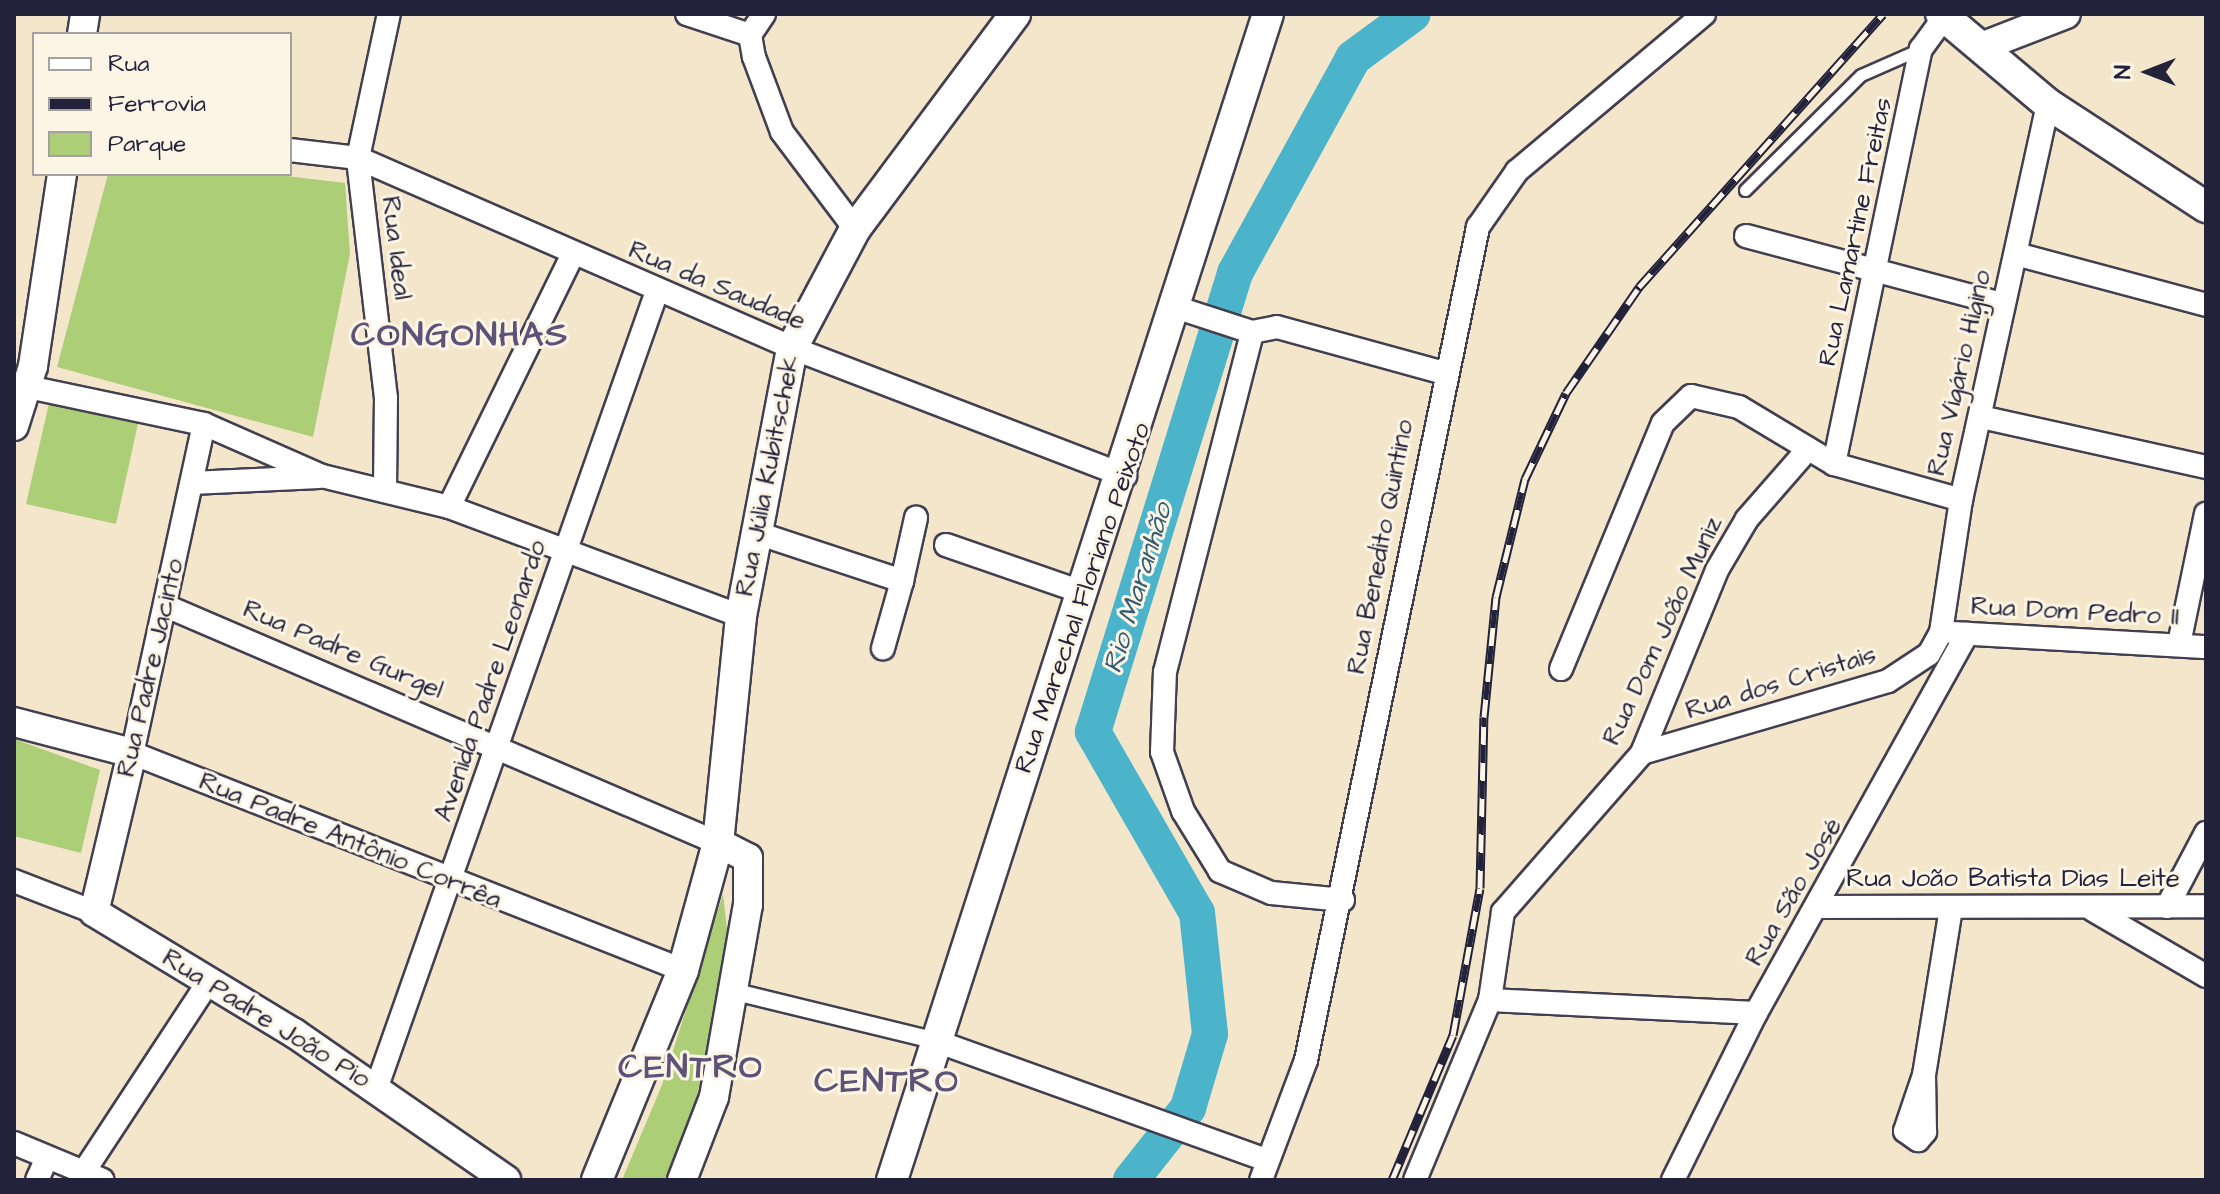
<!DOCTYPE html>
<html>
<head>
<meta charset="utf-8">
<style>
	body { margin:0 }
	#map { position:relative; width:2220px; height:1194px; overflow:hidden; background:#f4e6cb; font-family:"Architects Daughter",sans-serif }
	div>[style] { position:absolute }
	.green>* { inset:0; background:#acce77 }
	.river>* { height:36px; margin:-18px; padding:0 18px; transform-origin:18px; border-radius:18px; background:#4cb4ca }
	.roads { filter:drop-shadow(2px 0 #423f51) drop-shadow(-2px 0 #423f51) drop-shadow(0 2px #423f51) drop-shadow(0 -2px #423f51) }
	.service>* { height:11px; margin:-5.5px; padding:0 5.5px; transform-origin:5.5px; border-radius:5.5px; background:#fff }
	.pedestrian>* { height:16px; margin:-8px; padding:0 8px; transform-origin:8px; border-radius:8px; background:#fff }
	.minor>* { height:22px; margin:-11px; padding:0 11px; transform-origin:11px; border-radius:11px; background:#fff }
	.tertiary>* { height:28px; margin:-14px; padding:0 14px; transform-origin:14px; border-radius:14px; background:#fff }
	.secondary>* { height:30px; margin:-15px; padding:0 15px; transform-origin:15px; border-radius:15px; background:#fff }
	.rail>* { height:9px; margin-top:-4.5px; transform-origin:0; background:repeating-linear-gradient(90deg,#fcf5e5 0 18px,#22223b 0 36px); box-sizing:border-box; border-block:2px solid #22223b }
	span { translate:-50% -50%; white-space:nowrap; text-align:center; line-height:1.15; -webkit-text-stroke:6px #fcf5e5; paint-order:stroke }
	.street-label { font-size:26px; color:#22223b }
	.water-label { font-size:28px; color:#335c74; font-style:italic }
	.district-label { font-size:34px; color:#5d5277; font-weight:700; letter-spacing:2px }
	.frame { position:absolute; inset:0; border:16px solid #22223b; pointer-events:none }
	.legend { position:absolute; left:32px; top:32px; width:260px; height:144px; box-sizing:border-box; background:#fcf5e5; border:2px solid #a5a1a1; margin:0; padding:10px 14px; list-style:none; font-size:24px; color:#22223b }
	.legend li { display:flex; align-items:center; gap:16px; height:40px }
	.legend b { width:40px; border:2px solid #a5a1a1 }
	.north { position:absolute; left:2108px; top:32px; width:80px; height:80px; -webkit-text-stroke:6px #fcf5e5; paint-order:stroke; rotate:270deg; font-size:22px; font-weight:700; line-height:32px; text-align:center; color:#22223b }
	.north::after { content:''; display:block; margin:auto; width:28px; height:36px; background:#22223b; clip-path:polygon(50% 0,100% 100%,50% 72%,0 100%) }
</style>
</head>
<body>
<div id="map">
	<div class="green">
		<div style="clip-path:polygon(108px 174px,270px 174px,345px 183px,350px 254px,313px 437px,57px 367px)"></div>
		<div style="clip-path:polygon(50px 399px,139px 419px,116px 524px,26px 504px)"></div>
		<div style="clip-path:polygon(14px 739px,100px 770px,81px 853px,14px 836px)"></div>
		<div style="clip-path:polygon(723px 894px,730px 955px,689px 1129px,669px 1180px,622px 1180px,662px 1085px)"></div>
	</div>
	<div class="river">
		<div style="left:1131px;top:1180px;width:92px;rotate:-51.6deg"></div>
		<div style="left:1188px;top:1108px;width:77px;rotate:-73.4deg"></div>
		<div style="left:1210px;top:1034px;width:122px;rotate:-96.1deg"></div>
		<div style="left:1197px;top:913px;width:209px;rotate:-119.9deg"></div>
		<div style="left:1093px;top:732px;width:480px;rotate:-72.8deg"></div>
		<div style="left:1235px;top:273px;width:245px;rotate:-61.2deg"></div>
		<div style="left:1353px;top:58px;width:74px;rotate:-36.3deg"></div>
	</div>
	<div class="roads">
		<div class="service">
			<div style="left:1745px;top:190px;width:163px;rotate:-44.8deg"></div>
			<div style="left:1861px;top:75px;width:64px;rotate:-23.8deg"></div>
		</div>
		<div class="pedestrian">
			<div style="left:736px;top:992px;width:203px;rotate:13.7deg"></div>
		</div>
		<div class="minor">
			<div style="left:687px;top:14px;width:66px;rotate:18.4deg"></div>
			<div style="left:764px;top:14px;width:25px;rotate:124deg"></div>
			<div style="left:750px;top:35px;width:22px;rotate:80deg"></div>
			<div style="left:754px;top:57px;width:80px;rotate:69.5deg"></div>
			<div style="left:782px;top:132px;width:121px;rotate:53deg"></div>
			<div style="left:290px;top:150px;width:68px;rotate:6.7deg"></div>
			<div style="left:358px;top:158px;width:474px;rotate:23.6deg"></div>
			<div style="left:792px;top:348px;width:357px;rotate:21deg"></div>
			<div style="left:1746px;top:236px;width:265px;rotate:14.9deg"></div>
			<div style="left:2016px;top:254px;width:197px;rotate:15deg"></div>
			<div style="left:1178px;top:308px;width:78px;rotate:18deg"></div>
			<div style="left:28px;top:387px;width:180px;rotate:11.9deg"></div>
			<div style="left:204px;top:424px;width:129px;rotate:23.8deg"></div>
			<div style="left:322px;top:476px;width:131px;rotate:13.7deg"></div>
			<div style="left:449px;top:507px;width:312px;rotate:20.5deg"></div>
			<div style="left:1981px;top:417px;width:230px;rotate:12.5deg"></div>
			<div style="left:204px;top:424px;width:337px;rotate:102.3deg"></div>
			<div style="left:132px;top:753px;width:592px;rotate:21.5deg"></div>
			<div style="left:1834px;top:464px;width:424px;rotate:-78.2deg"></div>
			<div style="left:1921px;top:49px;width:39px;rotate:-54deg"></div>
			<div style="left:192px;top:483px;width:127px;rotate:-2.7deg"></div>
			<div style="left:385px;top:491px;width:93px;rotate:-89.4deg"></div>
			<div style="left:386px;top:398px;width:242px;rotate:-96.7deg"></div>
			<div style="left:358px;top:158px;width:147px;rotate:-77.9deg"></div>
			<div style="left:449px;top:507px;width:280px;rotate:-63.9deg"></div>
			<div style="left:757px;top:533px;width:153px;rotate:18.3deg"></div>
			<div style="left:902px;top:581px;width:70px;rotate:105.8deg"></div>
			<div style="left:946px;top:545px;width:147px;rotate:19.1deg"></div>
			<div style="left:902px;top:581px;width:65px;rotate:-77.5deg"></div>
			<div style="left:166px;top:606px;width:601px;rotate:23.24deg"></div>
			<div style="left:1954px;top:633px;width:252px;rotate:3.2deg"></div>
			<div style="left:2179px;top:644px;width:133px;rotate:-78.3deg"></div>
			<div style="left:1561px;top:669px;width:266px;rotate:-67.5deg"></div>
			<div style="left:1663px;top:423px;width:39px;rotate:-44deg"></div>
			<div style="left:1691px;top:396px;width:49px;rotate:12.9deg"></div>
			<div style="left:1739px;top:407px;width:111px;rotate:31deg"></div>
			<div style="left:1834px;top:464px;width:132px;rotate:15.8deg"></div>
			<div style="left:1642px;top:753px;width:256px;rotate:-16.3deg"></div>
			<div style="left:1888px;top:681px;width:49px;rotate:-33.4deg"></div>
			<div style="left:1929px;top:654px;width:25px;rotate:-61deg"></div>
			<div style="left:1941px;top:632px;width:134px;rotate:-81.4deg"></div>
			<div style="left:1961px;top:500px;width:405px;rotate:-77.6deg"></div>
			<div style="left:14px;top:881px;width:86px;rotate:21.2deg"></div>
			<div style="left:1343px;top:900px;width:72px;rotate:-174.4deg"></div>
			<div style="left:1271px;top:893px;width:56px;rotate:-156.7deg"></div>
			<div style="left:1220px;top:871px;width:70px;rotate:-121.7deg"></div>
			<div style="left:1183px;top:811px;width:63px;rotate:-109.6deg"></div>
			<div style="left:1162px;top:752px;width:80px;rotate:-87.9deg"></div>
			<div style="left:1165px;top:672px;width:351px;rotate:-75.6deg"></div>
			<div style="left:1252px;top:332px;width:25px;rotate:-11deg"></div>
			<div style="left:1277px;top:327px;width:173px;rotate:15.4deg"></div>
			<div style="left:1820px;top:907px;width:386px;rotate:-0.1deg"></div>
			<div style="left:2167px;top:907px;width:84px;rotate:-62.2deg"></div>
			<div style="left:2093px;top:910px;width:131px;rotate:30.3deg"></div>
			<div style="left:1490px;top:1000px;width:266px;rotate:2.8deg"></div>
			<div style="left:933px;top:1040px;width:355px;rotate:19.8deg"></div>
			<div style="left:1924px;top:1075px;width:59px;rotate:108.7deg"></div>
			<div style="left:1905px;top:1131px;width:16px;rotate:35deg"></div>
			<div style="left:1918px;top:1140px;width:11px;rotate:-49deg"></div>
			<div style="left:1925px;top:1132px;width:57px;rotate:-91deg"></div>
			<div style="left:1924px;top:1075px;width:168px;rotate:-80.8deg"></div>
			<div style="left:376px;top:1089px;width:846px;rotate:-70.6deg"></div>
			<div style="left:14px;top:1143px;width:96px;rotate:22.6deg"></div>
			<div style="left:83px;top:1173px;width:230px;rotate:-56.7deg"></div>
			<div style="left:37px;top:1180px;width:22px;rotate:-66deg"></div>
			<div style="left:1261px;top:1180px;width:128px;rotate:-69.4deg"></div>
			<div style="left:1306px;top:1060px;width:851px;rotate:-78.33deg"></div>
			<div style="left:1478px;top:227px;width:68px;rotate:-55.1deg"></div>
			<div style="left:1517px;top:171px;width:244px;rotate:-40deg"></div>
			<div style="left:1415px;top:1180px;width:195px;rotate:-67.4deg"></div>
			<div style="left:1490px;top:1000px;width:89px;rotate:-81.6deg"></div>
			<div style="left:1503px;top:912px;width:211px;rotate:-48.8deg"></div>
			<div style="left:1642px;top:753px;width:198px;rotate:-67.7deg"></div>
			<div style="left:1717px;top:570px;width:59px;rotate:-59.5deg"></div>
			<div style="left:1747px;top:519px;width:93px;rotate:-48.9deg"></div>
			<div style="left:1673px;top:1180px;width:186px;rotate:-63.6deg"></div>
			<div style="left:1756px;top:1013px;width:434px;rotate:-60.9deg"></div>
		</div>
		<div class="tertiary">
			<div style="left:82px;top:34px;width:20px;rotate:-81deg"></div>
			<div style="left:1981px;top:47px;width:91px;rotate:-21.2deg"></div>
			<div style="left:14px;top:426px;width:63px;rotate:-72.4deg"></div>
			<div style="left:33px;top:366px;width:194px;rotate:-81.4deg"></div>
			<div style="left:14px;top:722px;width:122px;rotate:14.7deg"></div>
			<div style="left:132px;top:753px;width:163px;rotate:103.4deg"></div>
			<div style="left:94px;top:912px;width:234px;rotate:31.2deg"></div>
			<div style="left:294px;top:1033px;width:258px;rotate:34.7deg"></div>
			<div style="left:682px;top:1180px;width:89px;rotate:-68.9deg"></div>
			<div style="left:714px;top:1097px;width:195px;rotate:-80deg"></div>
			<div style="left:748px;top:905px;width:47px;rotate:-90deg"></div>
			<div style="left:748px;top:858px;width:34px;rotate:-153deg"></div>
		</div>
		<div class="secondary">
			<div style="left:1941px;top:14px;width:140px;rotate:40.1deg"></div>
			<div style="left:2048px;top:104px;width:189px;rotate:33.1deg"></div>
			<div style="left:597px;top:1180px;width:227px;rotate:-67.7deg"></div>
			<div style="left:683px;top:970px;width:132px;rotate:-74.6deg"></div>
			<div style="left:718px;top:843px;width:228px;rotate:-84.2deg"></div>
			<div style="left:741px;top:616px;width:273px;rotate:-79.2deg"></div>
			<div style="left:792px;top:348px;width:135px;rotate:-62.1deg"></div>
			<div style="left:855px;top:229px;width:268px;rotate:-53.3deg"></div>
			<div style="left:892px;top:1180px;width:1225px;rotate:-72.13deg"></div>
		</div>
	</div>
	<div class="rail">
		<div style="left:1392px;top:1180px;width:157px;rotate:-67.2deg"></div>
		<div style="left:1453px;top:1035px;width:149px;rotate:-79.6deg"></div>
		<div style="left:1480px;top:888px;width:171px;rotate:-88.7deg"></div>
		<div style="left:1484px;top:717px;width:121px;rotate:-84.3deg"></div>
		<div style="left:1496px;top:597px;width:122px;rotate:-76.2deg"></div>
		<div style="left:1525px;top:479px;width:95px;rotate:-64.5deg"></div>
		<div style="left:1566px;top:393px;width:129px;rotate:-55.4deg"></div>
		<div style="left:1639px;top:287px;width:366px;rotate:-48.2deg"></div>
	</div>
	<div class="street-label">
		<span style="left:1856px;top:232px;rotate:-78deg">Rua Lamartine Freitas</span>
		<span style="left:396px;top:248px;rotate:83deg">Rua Ideal</span>
		<span style="left:717px;top:286px;rotate:23deg">Rua da Saudade</span>
		<span style="left:1960px;top:373px;rotate:-77deg">Rua Vigário Higino</span>
		<span style="left:768px;top:476px;rotate:-79deg">Rua Júlia Kubitschek</span>
		<span style="left:1381px;top:547px;rotate:-79deg">Rua Benedito Quintino</span>
		<span style="left:1083px;top:598px;rotate:-71deg">Rua Marechal Floriano Peixoto</span>
		<span style="left:2075px;top:612px;rotate:3deg">Rua Dom Pedro II</span>
		<span style="left:1663px;top:631px;rotate:-65deg">Rua Dom João Muniz</span>
		<span style="left:343px;top:650px;rotate:23deg">Rua Padre Gurgel</span>
		<span style="left:151px;top:668px;rotate:-77deg">Rua Padre Jacinto</span>
		<span style="left:491px;top:681px;rotate:-71deg">Avenida Padre Leonardo</span>
		<span style="left:1781px;top:683px;rotate:-17deg">Rua dos Cristais</span>
		<span style="left:350px;top:841px;rotate:22deg">Rua Padre Antônio Corrêa</span>
		<span style="left:2013px;top:879px">Rua João Batista Dias Leite</span>
		<span style="left:1794px;top:892px;rotate:-60deg">Rua São José</span>
		<span style="left:266px;top:1019px;rotate:32deg">Rua Padre João Pio</span>
	</div>
	<div class="water-label">
		<span style="left:1138px;top:588px;rotate:-73deg">Rio Maranhão</span>
	</div>
	<div class="district-label">
		<span style="left:460px;top:336px">CONGONHAS</span>
		<span style="left:691px;top:1068px">CENTRO</span>
		<span style="left:887px;top:1082px">CENTRO</span>
	</div>
	<div class="frame"></div>
	<ul class="legend">
	<li><b style="height:10px;background:#fff"></b>Rua</li>
	<li><b style="height:10px;background:#22223b"></b>Ferrovia</li>
	<li><b style="height:22px;background:#acce77"></b>Parque</li>
	</ul>
	<div class="north">N</div>
</div>
</body>
</html>
